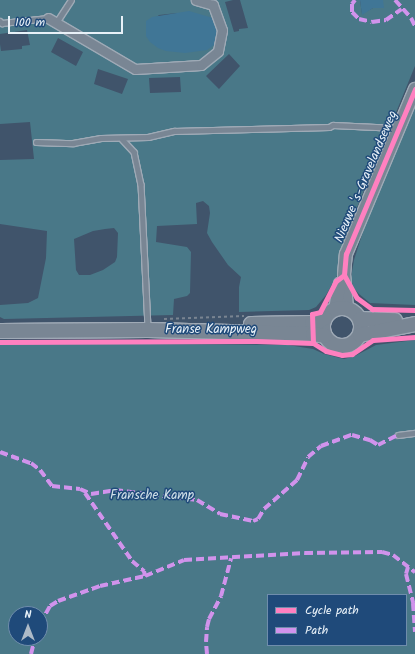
<!DOCTYPE html>
<html>
<head>
<meta charset="utf-8">
<style>
	body { margin:0 }
	#map { position:relative; width:415px; height:654px; overflow:hidden; background:#40546b; font-family:Kalam,sans-serif }
	div>[style] { position:absolute }
	.green>* { inset:0; background:#497888 }
	.water>* { inset:0; background:#407696 }
	.path>* { height:1.5px; margin-top:-0.75px; transform-origin:0; background:repeating-linear-gradient(90deg,#798491 0 3px,transparent 0 6px) }
	.roads { filter:drop-shadow(1px 0 #9faab6) drop-shadow(-1px 0 #9faab6) drop-shadow(0 1px #9faab6) drop-shadow(0 -1px #9faab6) }
	.service>* { height:4.5px; margin:-2.25px; padding:0 2.25px; transform-origin:2.25px; border-radius:2.25px; background:#798694 }
	.minor>* { height:9px; margin:-4.5px; padding:0 4.5px; transform-origin:4.5px; border-radius:4.5px; background:#798694 }
	.secondary>* { height:12px; margin:-6px; padding:0 6px; transform-origin:6px; border-radius:6px; background:#798694 }
	.primary>* { height:14px; margin:-7px; padding:0 7px; transform-origin:7px; border-radius:7px; background:#798694 }
	.primary>.ring { margin:-7px; padding:0; box-sizing:content-box; background:none; border:14px solid #798694; border-radius:50% }
	.quiet>* { height:4px; margin-top:-2px; transform-origin:0; background:repeating-linear-gradient(90deg,#d193ec 0 8px,transparent 0 12px) }
	.cycleway>* { height:5px; margin:-2.5px; padding:0 2.5px; transform-origin:2.5px; border-radius:2.5px; background:#ff80c0 }
	span { translate:-50% -50%; white-space:nowrap; text-align:center; line-height:1.15; -webkit-text-stroke:3px #1f4a7a; paint-order:stroke }
	.street-label { font-size:13px; color:#e8f1f8 }
	.park-label { font-size:13px; color:#d0e0e8 }
	.legend { position:absolute; left:267px; top:594px; width:140px; height:52px; box-sizing:border-box; background:#1f4a7a; border:1px solid #6f8dac; margin:0; padding:5px 7px; list-style:none; font-size:12px; color:#e8f1f8 }
	.legend li { display:flex; align-items:center; gap:8px; height:20px }
	.legend b { width:20px; border:1px solid #6f8dac }
	.north { position:absolute; left:8px; top:606px; width:40px; height:40px; box-sizing:border-box; background:#1f4a7a; border:1px solid #6f8dac; border-radius:50%; rotate:0deg; font-size:11px; font-weight:700; line-height:16px; text-align:center; color:#e8f1f8 }
	.north::after { content:''; display:block; margin:auto; width:14px; height:18px; background:#adbac7; clip-path:polygon(50% 0,100% 100%,50% 72%,0 100%) }
	.scale { position:absolute; left:8px; top:16px; width:115px; height:18px; box-sizing:border-box; border:2px solid #e8f1f8; border-top:0; padding-left:5px; font-size:12px; line-height:14px; white-space:nowrap; color:#e8f1f8; -webkit-text-stroke:3px #1f4a7a; paint-order:stroke }
</style>
</head>
<body>
<div id="map">
	<div class="green">
		<div style="clip-path:polygon(evenodd,0 0,233px 0,225px 2px,234px 32px,239px 31px,239px 29px,248px 28px,240px 0,360px 0,362px 14px,373px 8px,383px 8px,383px 0,415px 0,415px 66px,347px 232px,338px 274px,326px 295px,316px 307px,309px 310px,239px 312px,239px 287px,241px 277px,228px 265px,212px 242px,207px 233px,210px 213px,209px 206px,203px 201px,196px 203px,197px 224px,157px 226px,156px 242px,187px 247px,191px 252px,190px 293px,187px 296px,174px 299px,173px 315px,4px 319px,0 317px,0 305px,28px 303px,38px 298px,46px 258px,47px 231px,0 224px,0 160px,34px 159px,30px 122px,0 124px,0 44px,1px 51px,22px 49px,22px 46px,30px 45px,27px 30px,0 34px,0 0,177px 13px,217px 33px,214px 45px,146px 26px,159px 15px,177px 13px,0 0,58px 38px,83px 52px,76px 66px,51px 52px,58px 38px,0 0,229px 54px,240px 66px,219px 89px,206px 76px,229px 54px,0 0,98px 69px,128px 79px,122px 94px,94px 84px,98px 69px,0 0,180px 77px,181px 92px,150px 93px,149px 78px,180px 77px,0 0,105px 229px,114px 228px,118px 233px,117px 257px,115px 262px,103px 270px,90px 275px,79px 275px,76px 270px,74px 239px,93px 231px,105px 229px)"></div>
		<div style="clip-path:polygon(415px 107px,415px 305px,370px 303px,359px 294px,350px 284px,354px 260px,374px 197px)"></div>
		<div style="clip-path:polygon(evenodd,415px 340px,415px 654px,0 654px,0 343px,288px 345px,313px 349px,324px 354px,344px 359px,355px 356px,376px 345px,415px 340px,268px 595px,406px 595px,406px 645px,268px 645px,268px 595px,415px 340px,16px 614px,40px 614px,40px 638px,16px 638px,16px 614px)"></div>
	</div>
	<div class="water">
		<div style="clip-path:polygon(360px 0,383px 0,384px 8px,373px 8px,362px 15px)"></div>
		<div style="clip-path:polygon(189px 11px,213px 18px,217px 33px,214px 45px,207px 50px,185px 53px,166px 51px,158px 48px,150px 42px,146px 36px,146px 21px,152px 17px)"></div>
	</div>
	<div class="path">
		<div style="left:164px;top:319px;width:80px;rotate:-2.1deg"></div>
	</div>
	<div class="roads">
		<div class="service">
			<div style="left:0;top:21px;width:3px;rotate:45deg"></div>
			<div style="left:2px;top:23px;width:46px;rotate:-6.2deg"></div>
			<div style="left:56px;top:23px;width:27px;rotate:-57deg"></div>
			<div style="left:122px;top:139px;width:18px;rotate:47deg"></div>
			<div style="left:134px;top:152px;width:33px;rotate:78deg"></div>
			<div style="left:141px;top:184px;width:143px;rotate:87.2deg"></div>
			<div style="left:36px;top:142px;width:37px;rotate:2deg"></div>
			<div style="left:73px;top:143px;width:28px;rotate:-10deg"></div>
			<div style="left:101px;top:138px;width:47px;rotate:-1.2deg"></div>
			<div style="left:148px;top:137px;width:27px;rotate:-13deg"></div>
			<div style="left:174px;top:131px;width:155px;rotate:-1.5deg"></div>
			<div style="left:329px;top:127px;width:4px;rotate:-27deg"></div>
			<div style="left:333px;top:125px;width:64px;rotate:2.7deg"></div>
			<div style="left:398px;top:435px;width:17px;rotate:-7deg"></div>
		</div>
		<div class="minor">
			<div style="left:48px;top:18px;width:101px;rotate:30.4deg"></div>
			<div style="left:135px;top:69px;width:66px;rotate:-3.5deg"></div>
			<div style="left:201px;top:65px;width:22px;rotate:-39deg"></div>
			<div style="left:218px;top:51px;width:21px;rotate:-79deg"></div>
			<div style="left:222px;top:30px;width:27px;rotate:-110deg"></div>
			<div style="left:213px;top:5px;width:18px;rotate:-164deg"></div>
		</div>
		<div class="secondary">
			<div style="left:347px;top:308px;width:33px;rotate:-95deg"></div>
			<div style="left:344px;top:275px;width:21px;rotate:-85deg"></div>
			<div style="left:346px;top:254px;width:179px;rotate:-67.3deg"></div>
			<div style="left:335px;top:309px;width:26px;rotate:-79deg"></div>
		</div>
		<div class="primary">
			<div class="ring" style="left:323px;top:308px;width:24px;height:24px"></div>
			<div style="left:360px;top:319px;width:35px;rotate:2deg"></div>
			<div style="left:251px;top:324px;width:61px;rotate:-0.9deg"></div>
			<div style="left:312px;top:323px;width:6px;rotate:-9deg"></div>
			<div style="left:318px;top:322px;width:8px;rotate:-30deg"></div>
			<div style="left:0;top:331px;width:148px;rotate:-0.4deg"></div>
			<div style="left:148px;top:330px;width:165px;rotate:1.4deg"></div>
			<div style="left:313px;top:334px;width:12px;rotate:9deg"></div>
			<div style="left:360px;top:335px;width:56px;rotate:-11.3deg"></div>
		</div>
	</div>
	<div class="quiet">
		<div style="left:355px;top:0;width:5px;rotate:127deg"></div>
		<div style="left:352px;top:4px;width:8px;rotate:90deg"></div>
		<div style="left:352px;top:12px;width:10px;rotate:45deg"></div>
		<div style="left:359px;top:19px;width:13px;rotate:13deg"></div>
		<div style="left:372px;top:22px;width:14px;rotate:-8deg"></div>
		<div style="left:386px;top:20px;width:19px;rotate:-35deg"></div>
		<div style="left:395px;top:0;width:24px;rotate:48deg"></div>
		<div style="left:411px;top:18px;width:9px;rotate:63deg"></div>
		<div style="left:0;top:452px;width:33px;rotate:20deg"></div>
		<div style="left:31px;top:463px;width:11px;rotate:38deg"></div>
		<div style="left:40px;top:470px;width:20px;rotate:53deg"></div>
		<div style="left:52px;top:486px;width:28px;rotate:6deg"></div>
		<div style="left:80px;top:489px;width:12px;rotate:24deg"></div>
		<div style="left:91px;top:494px;width:24px;rotate:-9deg"></div>
		<div style="left:115px;top:490px;width:83px;rotate:7deg"></div>
		<div style="left:197px;top:500px;width:27px;rotate:31deg"></div>
		<div style="left:220px;top:514px;width:34px;rotate:12deg"></div>
		<div style="left:253px;top:521px;width:5px;rotate:-22deg"></div>
		<div style="left:258px;top:519px;width:12px;rotate:-59deg"></div>
		<div style="left:264px;top:509px;width:44px;rotate:-41.3deg"></div>
		<div style="left:297px;top:480px;width:25px;rotate:-64deg"></div>
		<div style="left:308px;top:457px;width:17px;rotate:-40deg"></div>
		<div style="left:321px;top:446px;width:33px;rotate:-20deg"></div>
		<div style="left:352px;top:435px;width:19px;rotate:16deg"></div>
		<div style="left:370px;top:440px;width:9px;rotate:32deg"></div>
		<div style="left:378px;top:445px;width:22px;rotate:-27deg"></div>
		<div style="left:85px;top:493px;width:83px;rotate:55.3deg"></div>
		<div style="left:132px;top:561px;width:16px;rotate:40deg"></div>
		<div style="left:144px;top:571px;width:5px;rotate:79deg"></div>
		<div style="left:408px;top:567px;width:7px;rotate:106deg"></div>
		<div style="left:406px;top:574px;width:30px;rotate:76deg"></div>
		<div style="left:413px;top:603px;width:29px;rotate:86deg"></div>
		<div style="left:40px;top:624px;width:21px;rotate:-61deg"></div>
		<div style="left:50px;top:606px;width:9px;rotate:-32deg"></div>
		<div style="left:58px;top:601px;width:45px;rotate:-19.7deg"></div>
		<div style="left:100px;top:586px;width:46px;rotate:-12.5deg"></div>
		<div style="left:145px;top:576px;width:42px;rotate:-22.3deg"></div>
		<div style="left:184px;top:560px;width:121px;rotate:-3.3deg"></div>
		<div style="left:305px;top:553px;width:77px;rotate:-0.7deg"></div>
		<div style="left:382px;top:552px;width:11px;rotate:15deg"></div>
		<div style="left:393px;top:555px;width:28px;rotate:38deg"></div>
		<div style="left:31px;top:654px;width:16px;rotate:-76deg"></div>
		<div style="left:207px;top:654px;width:12px;rotate:-95deg"></div>
		<div style="left:206px;top:642px;width:15px;rotate:-86deg"></div>
		<div style="left:207px;top:627px;width:8px;rotate:-76deg"></div>
		<div style="left:209px;top:619px;width:26px;rotate:-62deg"></div>
		<div style="left:221px;top:596px;width:39px;rotate:-75deg"></div>
	</div>
	<div class="cycleway">
		<div style="left:344px;top:275px;width:21px;rotate:-85deg"></div>
		<div style="left:346px;top:254px;width:179px;rotate:-67.3deg"></div>
		<div style="left:0;top:342px;width:256px;rotate:-0.2deg"></div>
		<div style="left:256px;top:341px;width:57px;rotate:2deg"></div>
		<div style="left:313px;top:343px;width:15px;rotate:32deg"></div>
		<div style="left:326px;top:351px;width:16px;rotate:14deg"></div>
		<div style="left:342px;top:355px;width:10px;rotate:-6deg"></div>
		<div style="left:352px;top:354px;width:25px;rotate:-34deg"></div>
		<div style="left:373px;top:340px;width:42px;rotate:-4.1deg"></div>
		<div style="left:313px;top:343px;width:29px;rotate:-92deg"></div>
		<div style="left:312px;top:314px;width:8px;rotate:-14deg"></div>
		<div style="left:320px;top:312px;width:35px;rotate:-63deg"></div>
		<div style="left:336px;top:281px;width:10px;rotate:-37deg"></div>
		<div style="left:344px;top:275px;width:26px;rotate:61deg"></div>
		<div style="left:357px;top:298px;width:19px;rotate:36deg"></div>
		<div style="left:372px;top:309px;width:43px;rotate:1.3deg"></div>
	</div>
	<div class="street-label">
		<span style="left:367px;top:177px;rotate:-67deg">Nieuwe 's-Gravelandseweg</span>
		<span style="left:211px;top:330px">Franse Kampweg</span>
	</div>
	<div class="park-label">
		<span style="left:152px;top:496px">Fransche Kamp</span>
	</div>
	<ul class="legend">
	<li><b style="height:5px;background:#ff80c0"></b>Cycle path</li>
	<li><b style="height:5px;background:#d193ec"></b>Path</li>
	</ul>
	<div class="north">N</div>
	<div class="scale">100 m</div>
</div>
</body>
</html>
